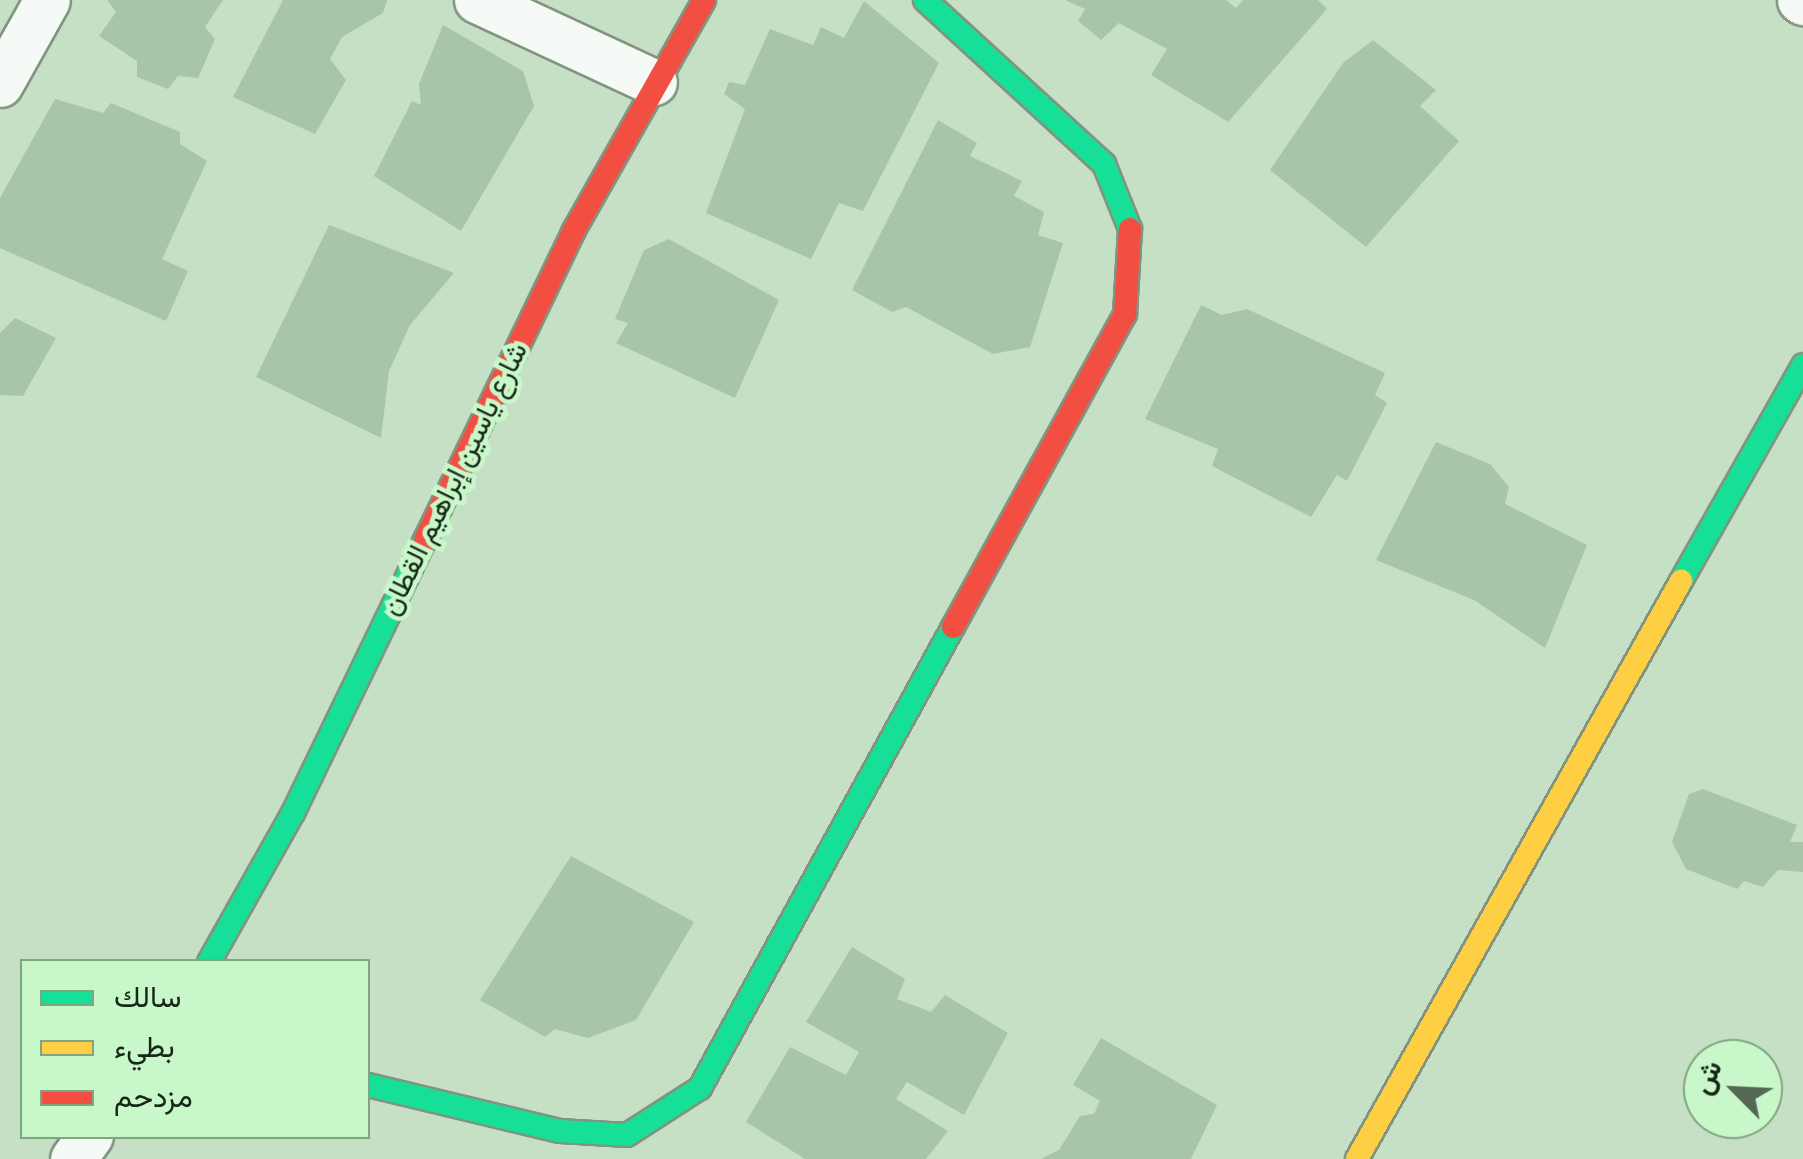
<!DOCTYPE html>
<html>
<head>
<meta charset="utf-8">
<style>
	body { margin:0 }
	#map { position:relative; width:1803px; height:1159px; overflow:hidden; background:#c6e0c6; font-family:Poppins,Vazirmatn,sans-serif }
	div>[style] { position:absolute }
	.building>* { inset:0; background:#a7c6a8 }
	.roads { filter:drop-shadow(2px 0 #809480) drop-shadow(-2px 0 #809480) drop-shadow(0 2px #809480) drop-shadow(0 -2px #809480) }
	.street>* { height:45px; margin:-22.5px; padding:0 22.5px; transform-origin:22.5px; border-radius:22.5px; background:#f6faf6 }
	.fast>* { height:22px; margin:-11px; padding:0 11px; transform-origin:11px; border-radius:11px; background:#16e098 }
	.slow>* { height:22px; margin:-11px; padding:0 11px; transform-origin:11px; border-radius:11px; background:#ffcf43 }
	.jam>* { height:22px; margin:-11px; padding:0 11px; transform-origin:11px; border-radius:11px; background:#f24e42 }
	span { translate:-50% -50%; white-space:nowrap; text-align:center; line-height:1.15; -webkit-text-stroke:9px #c8f7c9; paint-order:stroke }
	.street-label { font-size:28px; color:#162716 }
	.legend { position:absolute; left:20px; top:959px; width:350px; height:180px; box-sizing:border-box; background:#c8f7c9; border:2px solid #81a481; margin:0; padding:12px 18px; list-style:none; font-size:30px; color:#162716 }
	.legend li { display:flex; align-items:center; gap:20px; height:50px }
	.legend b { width:50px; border:2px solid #81a481 }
	.north { position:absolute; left:1683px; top:1039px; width:100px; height:100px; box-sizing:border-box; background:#c8f7c9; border:2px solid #81a481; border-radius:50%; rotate:294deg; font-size:28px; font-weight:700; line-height:40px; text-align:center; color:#162716 }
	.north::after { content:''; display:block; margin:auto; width:35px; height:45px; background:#546854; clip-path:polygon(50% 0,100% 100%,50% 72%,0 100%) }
</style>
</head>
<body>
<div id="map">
	<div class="building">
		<div style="clip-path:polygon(107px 0,223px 0,205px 27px,215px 39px,198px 78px,178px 76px,168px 89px,137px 77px,137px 61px,99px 36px,116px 12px)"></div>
		<div style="clip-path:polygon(283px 0,387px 0,383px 13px,342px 37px,330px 59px,346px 80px,315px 134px,233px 97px)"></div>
		<div style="clip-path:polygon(1065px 0,1226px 0,1236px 8px,1243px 0,1318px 0,1327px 9px,1228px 122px,1151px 75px,1167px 49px,1119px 23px,1101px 40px,1078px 21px,1085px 9px)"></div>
		<div style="clip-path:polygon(864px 1px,939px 63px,863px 211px,839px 203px,811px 259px,706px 213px,745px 109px,724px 94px,729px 82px,745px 85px,770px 29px,813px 45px,821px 27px,844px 38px)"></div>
		<div style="clip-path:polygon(443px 25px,523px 71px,534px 106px,461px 231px,374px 176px,412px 101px,421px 105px,419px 84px)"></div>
		<div style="clip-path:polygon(1373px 40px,1436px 90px,1420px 106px,1459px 141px,1366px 247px,1270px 170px,1343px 63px)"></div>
		<div style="clip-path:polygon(55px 99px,103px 113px,111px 103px,180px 132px,180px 144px,207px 161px,162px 259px,188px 271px,166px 321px,0 248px,0 198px)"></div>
		<div style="clip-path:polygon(938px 120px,977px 143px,970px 156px,1022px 181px,1014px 196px,1044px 212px,1038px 235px,1063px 243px,1030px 347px,993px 354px,906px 307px,892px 312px,852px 290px)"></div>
		<div style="clip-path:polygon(329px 225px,454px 273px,410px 325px,389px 371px,381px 438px,256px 377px)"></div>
		<div style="clip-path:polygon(669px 239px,779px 300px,735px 398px,616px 343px,628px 323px,615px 319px,644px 250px)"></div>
		<div style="clip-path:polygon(1201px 305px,1222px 315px,1247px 309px,1385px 373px,1375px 395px,1387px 403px,1347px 481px,1337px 475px,1311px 517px,1212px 466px,1218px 449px,1145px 419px)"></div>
		<div style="clip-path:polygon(15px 318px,56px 338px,23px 396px,0 395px,0 333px)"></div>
		<div style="clip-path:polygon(1436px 442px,1490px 464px,1509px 487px,1505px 504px,1587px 545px,1545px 648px,1474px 600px,1376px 560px)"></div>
		<div style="clip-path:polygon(1703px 789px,1797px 825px,1790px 842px,1803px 842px,1803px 872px,1778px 870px,1763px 887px,1744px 881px,1737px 889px,1686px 869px,1672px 842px,1689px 794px)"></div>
		<div style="clip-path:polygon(571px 856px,694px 922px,636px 1020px,588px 1038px,555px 1029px,545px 1037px,480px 1000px)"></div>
		<div style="clip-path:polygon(852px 947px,905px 979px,897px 999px,931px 1012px,945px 995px,1008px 1033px,964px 1115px,907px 1082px,896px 1099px,948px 1131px,926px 1159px,805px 1159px,746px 1122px,790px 1047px,846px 1075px,859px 1052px,806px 1022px)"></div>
		<div style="clip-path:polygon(1101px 1038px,1217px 1105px,1191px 1159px,1041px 1159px,1059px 1150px,1080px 1116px,1094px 1114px,1100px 1101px,1073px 1085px)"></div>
	</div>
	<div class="roads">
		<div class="street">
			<div style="left:477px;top:0;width:195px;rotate:24.9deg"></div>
			<div style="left:1800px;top:0;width:4px;rotate:34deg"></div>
			<div style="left:0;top:84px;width:96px;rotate:-60.8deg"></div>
			<div style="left:73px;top:1159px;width:29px;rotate:-54deg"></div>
		</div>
		<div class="fast">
			<div style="left:925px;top:0;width:243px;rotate:42.5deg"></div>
			<div style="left:1104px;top:164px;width:70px;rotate:68.2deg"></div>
			<div style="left:1681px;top:581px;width:248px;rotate:-60.5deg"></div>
			<div style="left:209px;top:962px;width:171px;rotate:-60.6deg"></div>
			<div style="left:293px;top:813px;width:303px;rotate:-64.2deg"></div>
			<div style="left:368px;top:1085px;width:197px;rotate:13.5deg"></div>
			<div style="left:560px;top:1131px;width:67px;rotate:3.4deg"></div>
			<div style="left:627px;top:1135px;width:87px;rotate:-32.8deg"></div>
			<div style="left:700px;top:1088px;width:526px;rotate:-61.24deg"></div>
		</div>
		<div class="slow">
			<div style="left:1357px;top:1159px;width:663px;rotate:-60.73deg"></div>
		</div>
		<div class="jam">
			<div style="left:425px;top:540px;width:342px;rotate:-64.3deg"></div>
			<div style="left:573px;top:232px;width:266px;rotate:-60.5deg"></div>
			<div style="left:953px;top:627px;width:357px;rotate:-61.2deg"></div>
			<div style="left:1125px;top:314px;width:85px;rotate:-86.6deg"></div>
		</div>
	</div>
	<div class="street-label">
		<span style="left:454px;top:479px;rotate:-64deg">شارع ياسين إبراهيم القطان</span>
	</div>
	<ul class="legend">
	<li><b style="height:12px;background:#16e098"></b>سالك</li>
	<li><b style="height:12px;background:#ffcf43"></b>بطيء</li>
	<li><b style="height:12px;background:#f24e42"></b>مزدحم</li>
	</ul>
	<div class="north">ش</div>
</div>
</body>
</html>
